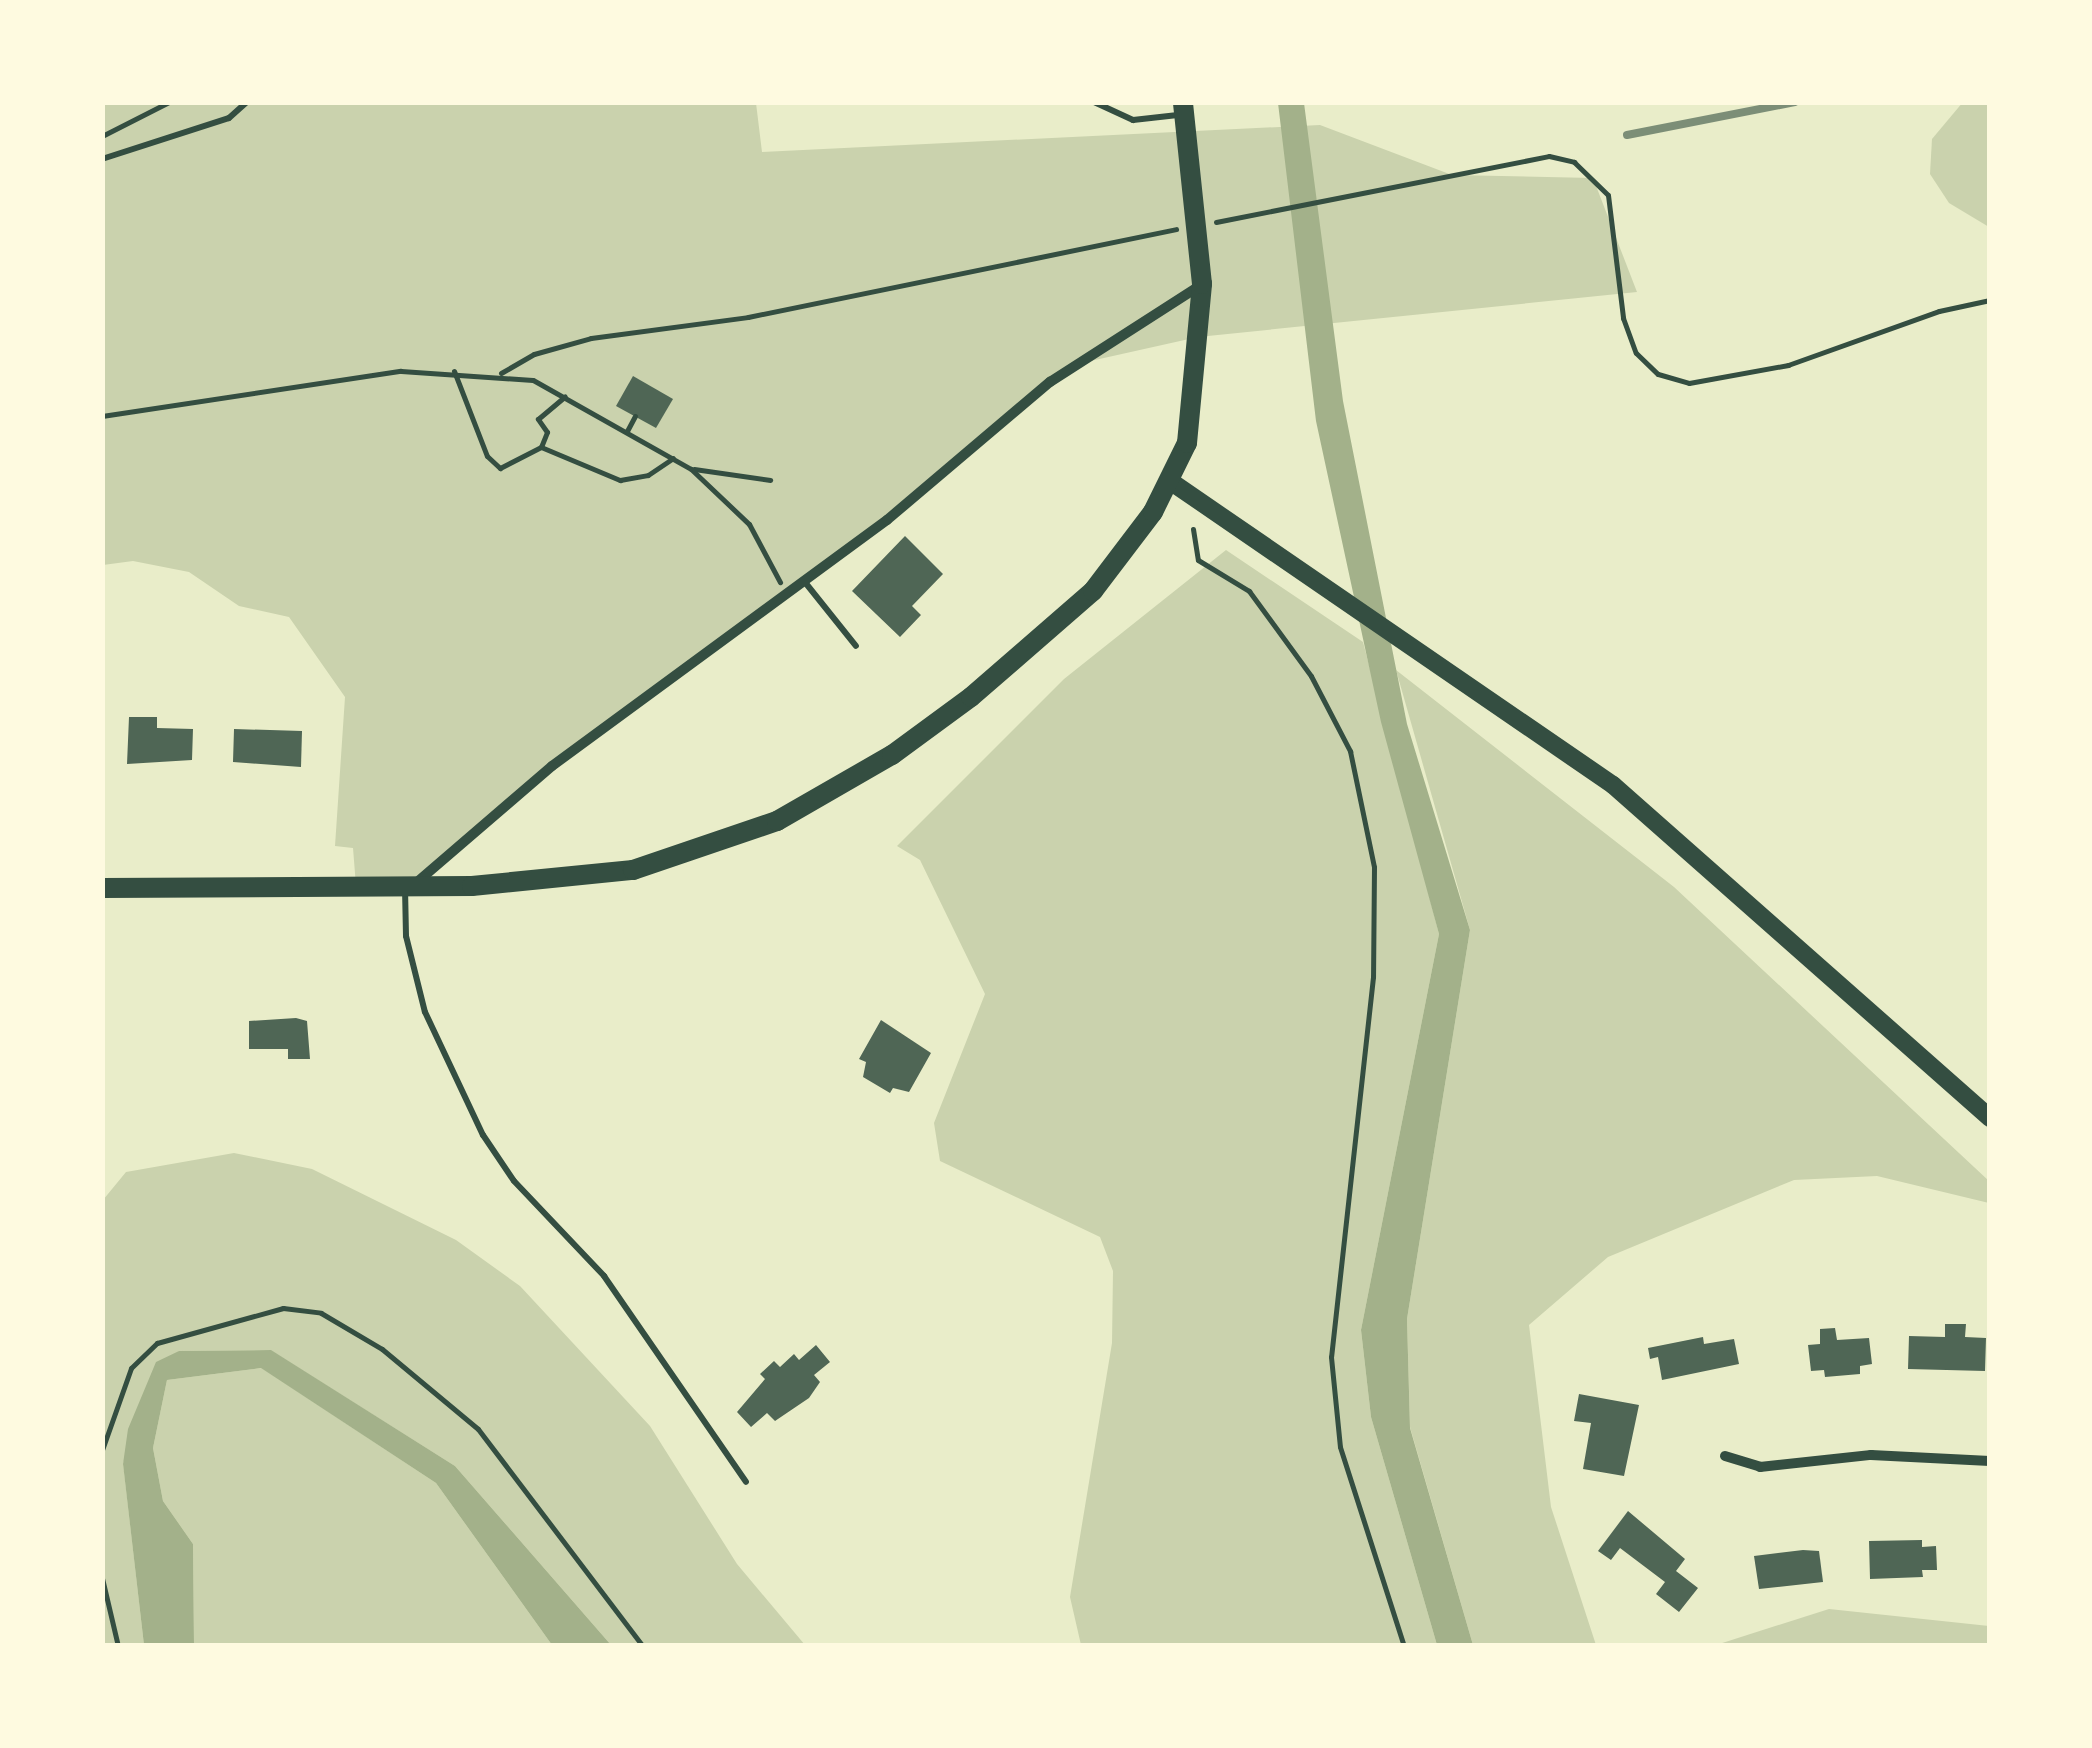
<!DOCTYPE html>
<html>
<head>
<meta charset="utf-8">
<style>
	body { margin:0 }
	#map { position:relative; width:2092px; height:1748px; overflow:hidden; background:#e9edc9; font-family:"Fira Sans",sans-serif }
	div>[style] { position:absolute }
	.green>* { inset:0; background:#cad2ad }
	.water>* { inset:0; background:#a3b18a }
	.building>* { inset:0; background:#4f6655 }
	.path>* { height:5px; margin:-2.5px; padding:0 2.5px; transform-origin:2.5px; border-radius:2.5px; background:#344e41 }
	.service>* { height:6px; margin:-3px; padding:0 3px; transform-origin:3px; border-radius:3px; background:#344e41 }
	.minor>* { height:10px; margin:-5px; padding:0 5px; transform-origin:5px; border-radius:5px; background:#344e41 }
	.secondary>* { height:18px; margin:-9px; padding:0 9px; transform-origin:9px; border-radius:9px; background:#344e41 }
	.primary>* { height:20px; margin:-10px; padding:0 10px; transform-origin:10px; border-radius:10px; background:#344e41 }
	.rail>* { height:8px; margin:-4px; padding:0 4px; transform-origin:4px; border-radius:4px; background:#7c8e77 }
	span { translate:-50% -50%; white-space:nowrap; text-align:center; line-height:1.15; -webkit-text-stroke:10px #fefae0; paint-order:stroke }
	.frame { position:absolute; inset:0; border:105px solid #fefae0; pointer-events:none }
</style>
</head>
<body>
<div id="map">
	<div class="green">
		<div style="clip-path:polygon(1963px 102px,1989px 103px,1989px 227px,1949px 203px,1930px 174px,1932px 139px)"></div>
		<div style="clip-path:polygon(102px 103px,756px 103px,762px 152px,1320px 125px,1452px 175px,1593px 178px,1637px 292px,1198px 337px,1077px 364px,830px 561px,534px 781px,411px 887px,356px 886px,353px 848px,335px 846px,345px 697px,289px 617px,239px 606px,189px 572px,133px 561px,103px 565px)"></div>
		<div style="clip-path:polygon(1226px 550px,1363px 642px,1439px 934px,1361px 1330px,1371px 1417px,1437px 1645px,1081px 1645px,1070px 1597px,1112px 1343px,1113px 1271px,1100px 1237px,940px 1161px,934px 1123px,985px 994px,920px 860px,897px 846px,1064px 679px)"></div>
		<div style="clip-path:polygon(1396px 670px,1674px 887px,1989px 1181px,1989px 1203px,1877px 1176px,1794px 1180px,1608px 1257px,1529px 1325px,1551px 1507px,1596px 1645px,1473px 1645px,1410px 1427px,1407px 1319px,1470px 930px)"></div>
		<div style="clip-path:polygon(234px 1153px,312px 1169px,456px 1240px,520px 1286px,650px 1426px,737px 1564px,805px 1645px,611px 1645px,455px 1466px,270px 1350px,179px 1351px,123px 1463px,144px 1645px,103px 1646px,103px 1200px,126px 1172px)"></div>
		<div style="clip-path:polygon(262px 1368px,436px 1483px,552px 1645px,194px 1645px,193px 1544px,163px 1501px,153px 1448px,167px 1380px)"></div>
		<div style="clip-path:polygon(1829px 1609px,1989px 1626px,1989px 1645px,1716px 1645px)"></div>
	</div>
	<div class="water">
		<div style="clip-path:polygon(1278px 103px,1304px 103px,1343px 401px,1407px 724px,1470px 930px,1407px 1319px,1410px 1428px,1473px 1645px,1437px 1645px,1371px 1417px,1361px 1330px,1439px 934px,1381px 722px,1316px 421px)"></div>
		<div style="clip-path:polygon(271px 1350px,455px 1466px,611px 1645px,552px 1645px,436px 1483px,261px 1368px,167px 1380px,153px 1448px,163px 1501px,193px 1544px,194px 1645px,144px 1645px,123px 1464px,128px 1429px,156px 1362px,179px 1351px)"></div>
	</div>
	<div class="building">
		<div style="clip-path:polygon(633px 376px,673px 399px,656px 428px,616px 406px)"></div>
		<div style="clip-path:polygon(905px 536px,943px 574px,912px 606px,921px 615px,900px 637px,852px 591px)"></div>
		<div style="clip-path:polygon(129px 717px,157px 717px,157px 728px,193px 729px,192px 760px,127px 764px)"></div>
		<div style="clip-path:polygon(234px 729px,302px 731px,301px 767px,233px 762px)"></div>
		<div style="clip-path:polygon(296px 1018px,307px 1021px,310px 1059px,288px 1059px,288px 1049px,249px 1049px,249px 1021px)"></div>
		<div style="clip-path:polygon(881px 1020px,931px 1053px,909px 1092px,893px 1088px,890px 1093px,863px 1077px,866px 1062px,859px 1059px)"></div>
		<div style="clip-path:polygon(1945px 1324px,1966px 1324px,1965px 1337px,1986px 1338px,1985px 1371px,1908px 1369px,1909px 1336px,1945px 1337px)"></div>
		<div style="clip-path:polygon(1835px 1328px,1837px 1340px,1869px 1338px,1872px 1364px,1860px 1366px,1860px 1374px,1825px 1377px,1824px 1370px,1811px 1371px,1808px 1345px,1820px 1344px,1820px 1329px)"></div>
		<div style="clip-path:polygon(1703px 1337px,1704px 1344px,1734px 1339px,1739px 1364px,1662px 1380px,1658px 1357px,1650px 1359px,1648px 1348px)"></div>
		<div style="clip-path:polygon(816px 1345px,830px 1362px,814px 1375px,820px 1382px,809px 1398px,775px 1421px,767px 1413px,751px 1427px,737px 1412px,765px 1379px,760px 1374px,774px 1361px,780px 1367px,794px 1354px,799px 1360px)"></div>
		<div style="clip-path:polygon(1579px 1394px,1639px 1405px,1624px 1476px,1583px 1469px,1591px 1423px,1574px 1421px)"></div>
		<div style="clip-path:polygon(1628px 1511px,1685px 1559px,1676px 1571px,1698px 1588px,1679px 1612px,1656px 1594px,1665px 1582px,1620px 1548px,1611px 1560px,1598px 1551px)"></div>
		<div style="clip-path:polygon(1922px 1540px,1922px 1547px,1936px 1546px,1937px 1570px,1922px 1570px,1923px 1577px,1870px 1579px,1869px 1541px)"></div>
		<div style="clip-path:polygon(1803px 1550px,1819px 1551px,1823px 1582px,1759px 1589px,1754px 1556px)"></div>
	</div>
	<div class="path">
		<div style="left:102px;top:136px;width:75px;rotate:-26.9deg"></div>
		<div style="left:1216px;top:222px;width:339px;rotate:-11.2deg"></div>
		<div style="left:1549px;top:156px;width:26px;rotate:13deg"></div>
		<div style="left:1574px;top:162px;width:47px;rotate:44.1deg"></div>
		<div style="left:1608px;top:195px;width:124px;rotate:83deg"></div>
		<div style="left:1623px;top:318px;width:37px;rotate:70deg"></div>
		<div style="left:1636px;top:353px;width:30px;rotate:44deg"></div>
		<div style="left:1658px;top:374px;width:32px;rotate:16deg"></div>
		<div style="left:1689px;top:383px;width:101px;rotate:-10.3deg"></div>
		<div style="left:1788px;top:365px;width:160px;rotate:-19.7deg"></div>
		<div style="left:1939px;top:311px;width:52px;rotate:-12.2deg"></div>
		<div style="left:454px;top:371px;width:91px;rotate:68.8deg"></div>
		<div style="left:487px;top:456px;width:18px;rotate:43deg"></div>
		<div style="left:500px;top:468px;width:46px;rotate:-27.1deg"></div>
		<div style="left:541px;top:447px;width:86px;rotate:22.7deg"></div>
		<div style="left:620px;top:480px;width:28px;rotate:-10deg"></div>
		<div style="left:648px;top:475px;width:30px;rotate:-34deg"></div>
		<div style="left:501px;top:373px;width:38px;rotate:-30deg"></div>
		<div style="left:534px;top:354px;width:59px;rotate:-15.7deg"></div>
		<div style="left:591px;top:338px;width:158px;rotate:-7.6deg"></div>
		<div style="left:748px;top:317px;width:437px;rotate:-11.6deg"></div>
		<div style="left:102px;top:416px;width:302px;rotate:-8.6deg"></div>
		<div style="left:401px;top:371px;width:132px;rotate:3.9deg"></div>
		<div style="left:533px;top:380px;width:181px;rotate:29.4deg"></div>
		<div style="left:691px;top:469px;width:80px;rotate:43.5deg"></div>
		<div style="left:749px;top:524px;width:66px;rotate:61.9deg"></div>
		<div style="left:627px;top:431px;width:17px;rotate:-62deg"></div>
		<div style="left:541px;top:447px;width:16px;rotate:-68deg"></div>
		<div style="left:547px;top:432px;width:16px;rotate:-125deg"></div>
		<div style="left:538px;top:419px;width:35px;rotate:-40deg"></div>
		<div style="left:694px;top:469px;width:77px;rotate:8.2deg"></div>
		<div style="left:1193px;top:529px;width:31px;rotate:81deg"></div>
		<div style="left:1198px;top:560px;width:60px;rotate:31.3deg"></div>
		<div style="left:1249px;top:591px;width:105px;rotate:53.9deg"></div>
		<div style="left:1311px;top:676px;width:85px;rotate:62.5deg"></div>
		<div style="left:1350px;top:751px;width:118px;rotate:78.3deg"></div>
		<div style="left:1374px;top:867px;width:110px;rotate:90.5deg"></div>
		<div style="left:1373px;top:977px;width:382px;rotate:96.3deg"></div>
		<div style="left:1331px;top:1357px;width:90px;rotate:84.3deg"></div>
		<div style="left:1340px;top:1447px;width:209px;rotate:72.2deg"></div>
		<div style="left:102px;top:1450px;width:87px;rotate:-70.5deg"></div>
		<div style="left:131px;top:1368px;width:36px;rotate:-44deg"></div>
		<div style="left:157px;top:1343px;width:131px;rotate:-15.5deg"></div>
		<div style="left:283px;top:1308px;width:38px;rotate:7deg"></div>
		<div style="left:321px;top:1313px;width:71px;rotate:30.5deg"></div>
		<div style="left:382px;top:1349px;width:125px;rotate:39.8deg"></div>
		<div style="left:478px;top:1429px;width:273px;rotate:52.8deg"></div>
		<div style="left:102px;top:1578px;width:70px;rotate:76.8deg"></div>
	</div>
	<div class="service">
		<div style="left:1094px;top:102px;width:43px;rotate:24.8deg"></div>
		<div style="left:1133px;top:120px;width:45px;rotate:-6.3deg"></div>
		<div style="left:102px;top:159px;width:133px;rotate:-17.9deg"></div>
		<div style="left:229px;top:118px;width:24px;rotate:-42deg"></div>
		<div style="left:804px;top:581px;width:83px;rotate:51.3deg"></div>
		<div style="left:405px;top:888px;width:48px;rotate:88.8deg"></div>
		<div style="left:406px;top:936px;width:78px;rotate:76deg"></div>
		<div style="left:425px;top:1012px;width:136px;rotate:64.8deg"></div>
		<div style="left:483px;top:1135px;width:55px;rotate:56deg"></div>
		<div style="left:514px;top:1181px;width:131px;rotate:46.5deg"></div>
		<div style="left:604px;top:1276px;width:250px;rotate:55.4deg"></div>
	</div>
	<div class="minor">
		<div style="left:416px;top:883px;width:179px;rotate:-40.7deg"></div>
		<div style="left:552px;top:766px;width:416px;rotate:-36.3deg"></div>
		<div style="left:887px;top:520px;width:214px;rotate:-40.3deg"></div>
		<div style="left:1050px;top:382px;width:179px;rotate:-32.7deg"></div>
		<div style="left:1725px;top:1456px;width:37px;rotate:17deg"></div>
		<div style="left:1760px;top:1467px;width:112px;rotate:-6.2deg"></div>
		<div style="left:1871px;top:1455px;width:119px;rotate:2.9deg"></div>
	</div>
	<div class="secondary">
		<div style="left:1170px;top:481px;width:537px;rotate:34.46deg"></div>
		<div style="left:1613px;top:785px;width:503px;rotate:41.45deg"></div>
	</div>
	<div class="primary">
		<div style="left:102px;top:888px;width:370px;rotate:-0.3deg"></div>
		<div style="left:472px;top:886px;width:162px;rotate:-5.7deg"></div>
		<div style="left:633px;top:870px;width:152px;rotate:-18.8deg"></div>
		<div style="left:777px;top:821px;width:133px;rotate:-29.9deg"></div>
		<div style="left:892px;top:755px;width:98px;rotate:-36.3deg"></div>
		<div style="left:971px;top:697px;width:162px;rotate:-41deg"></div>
		<div style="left:1093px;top:591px;width:99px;rotate:-52.8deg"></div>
		<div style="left:1153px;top:512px;width:77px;rotate:-63.8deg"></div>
		<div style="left:1187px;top:443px;width:160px;rotate:-84.6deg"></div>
		<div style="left:1202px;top:284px;width:183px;rotate:-96deg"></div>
	</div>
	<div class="rail">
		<div style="left:1627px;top:135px;width:171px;rotate:-11.1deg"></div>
	</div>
	<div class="frame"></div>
</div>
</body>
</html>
